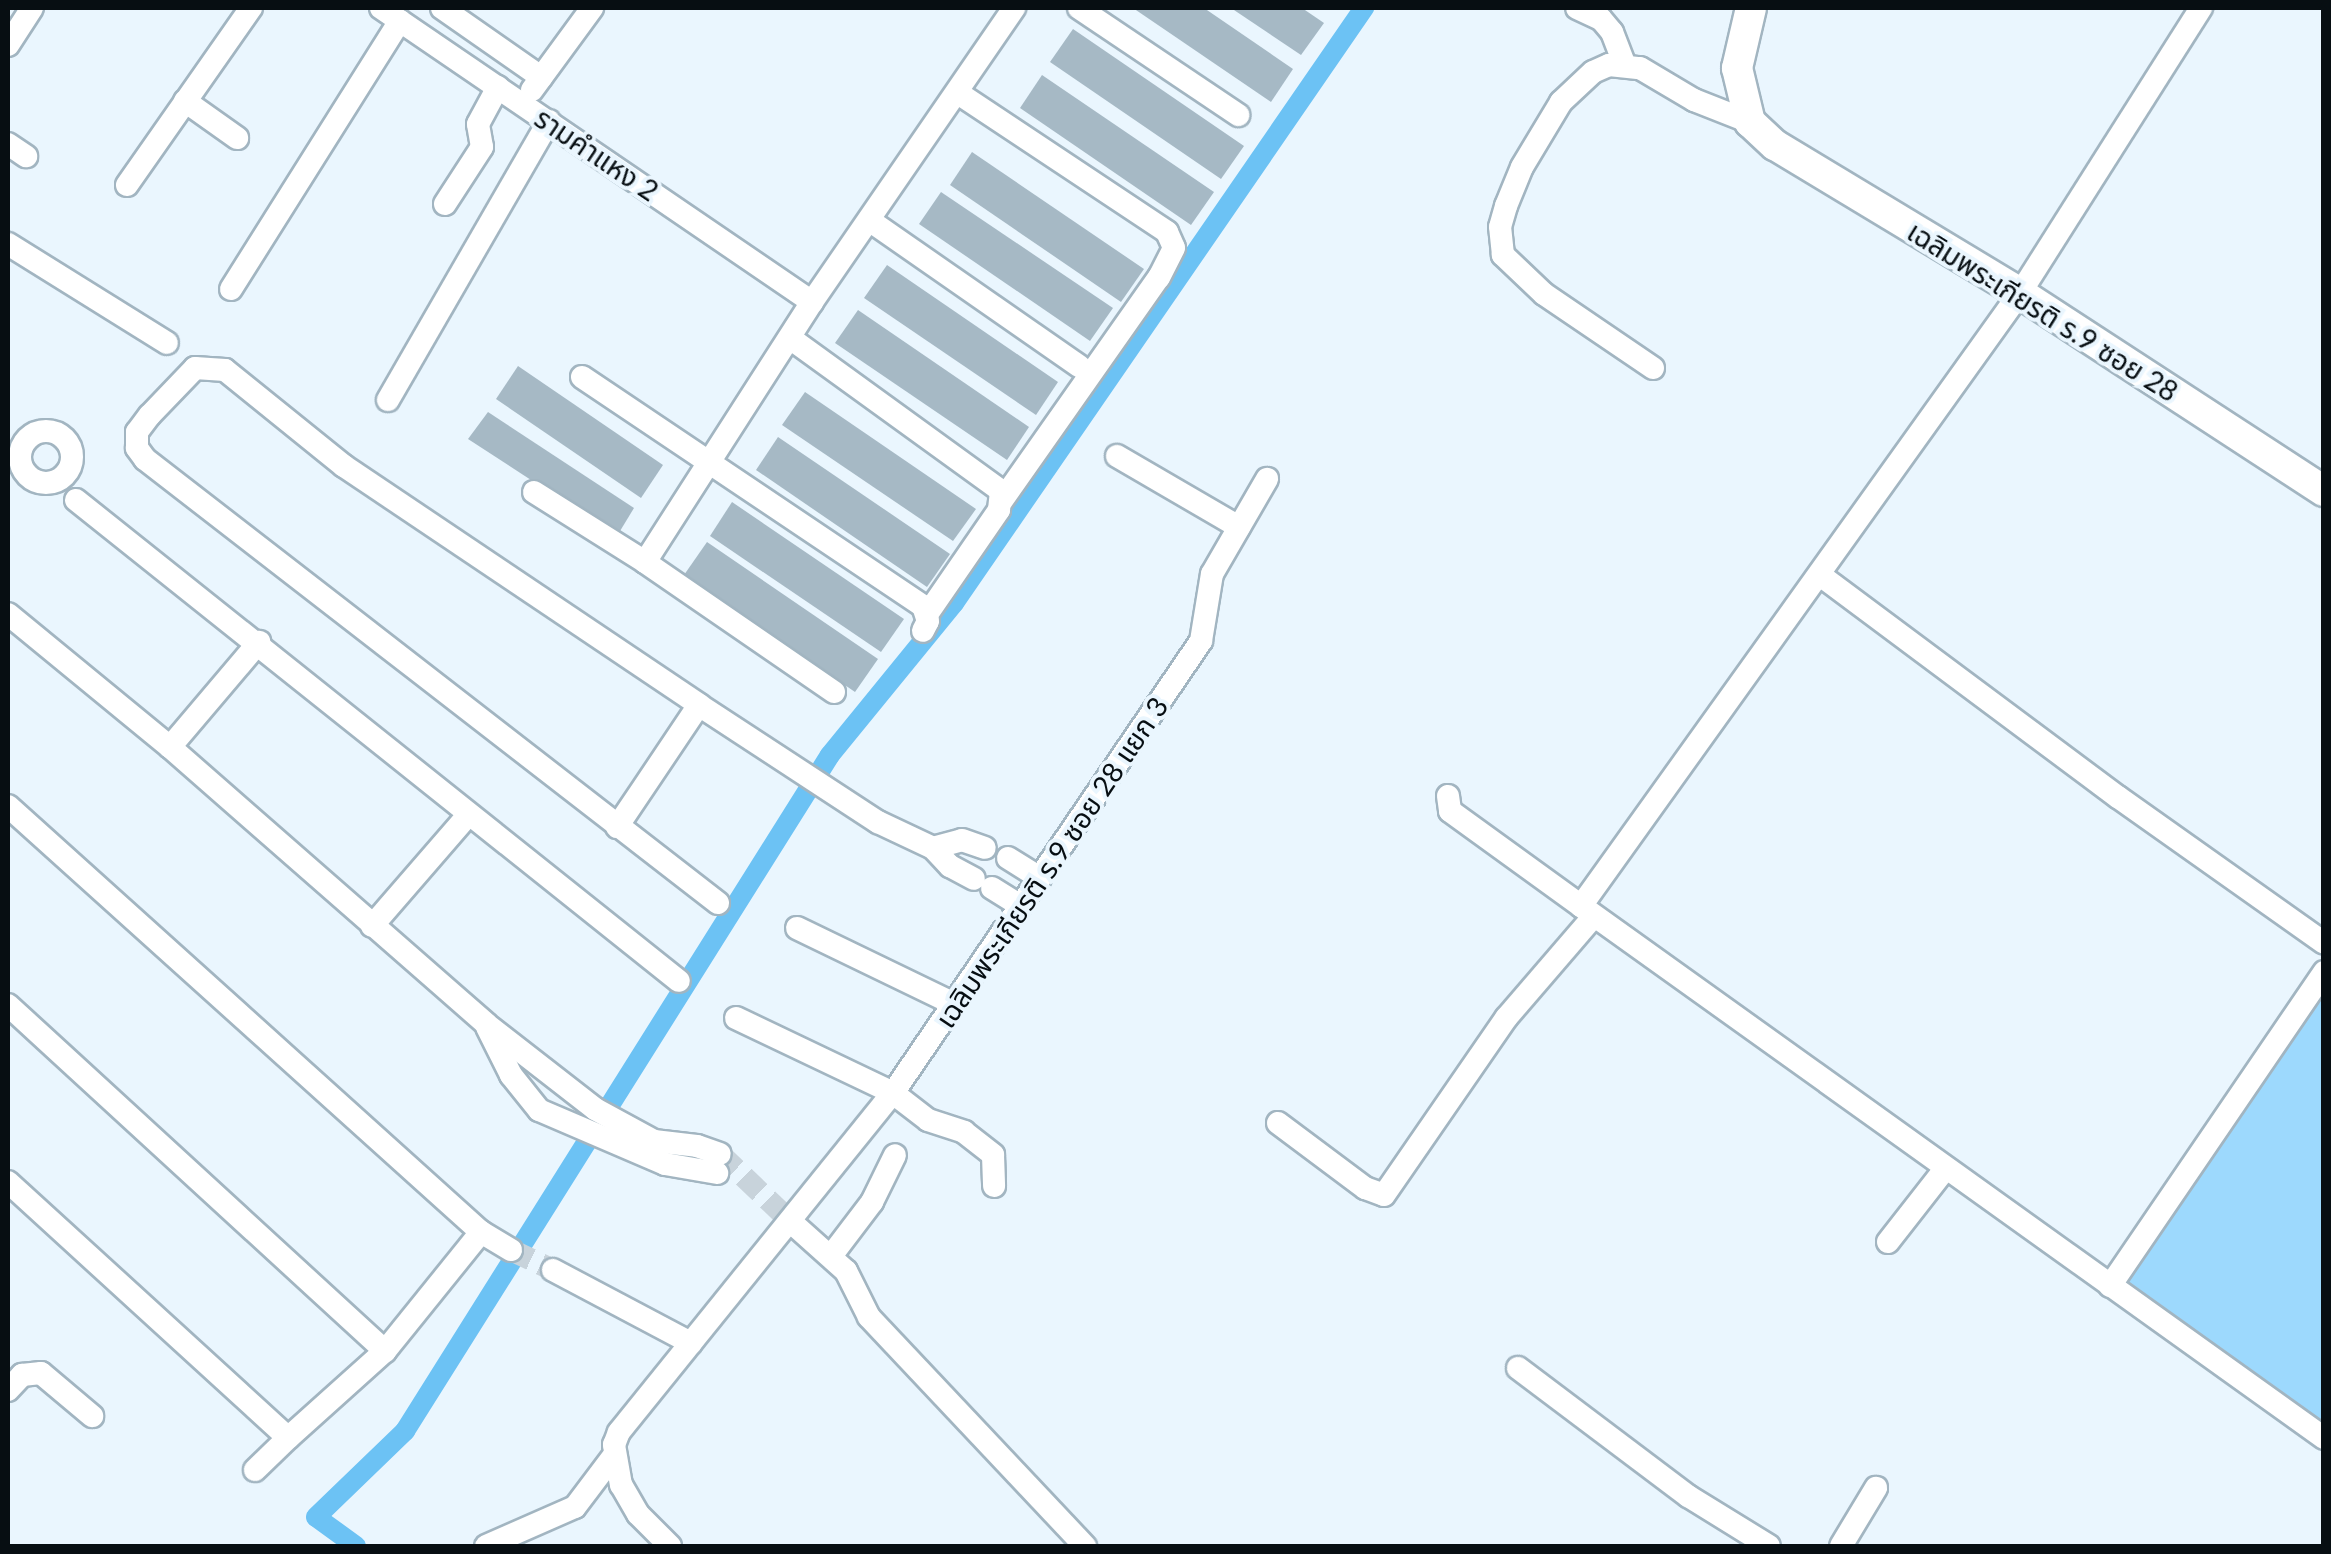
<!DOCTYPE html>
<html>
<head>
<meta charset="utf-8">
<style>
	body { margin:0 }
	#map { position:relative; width:2331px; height:1554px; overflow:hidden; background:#eaf6fe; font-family:Lato,"Noto Sans Thai",sans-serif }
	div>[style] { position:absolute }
	.green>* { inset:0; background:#9dd9fd }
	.canal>* { height:20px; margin:-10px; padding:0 10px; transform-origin:10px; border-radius:10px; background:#6cc2f4 }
	.building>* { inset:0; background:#a6b9c5 }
	.minor-tunnel>* { height:22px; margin-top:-11px; transform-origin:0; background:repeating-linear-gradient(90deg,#c8d3db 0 22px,transparent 0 33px) }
	.roads { filter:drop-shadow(2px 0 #a2b5c1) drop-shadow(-2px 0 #a2b5c1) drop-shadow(0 2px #a2b5c1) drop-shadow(0 -2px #a2b5c1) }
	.minor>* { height:22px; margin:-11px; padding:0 11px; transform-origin:11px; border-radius:11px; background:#fff }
	.minor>.ring { margin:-11px; padding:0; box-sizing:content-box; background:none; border:22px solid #fff; border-radius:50% }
	.major>* { height:30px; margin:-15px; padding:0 15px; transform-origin:15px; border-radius:15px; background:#fff }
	span { translate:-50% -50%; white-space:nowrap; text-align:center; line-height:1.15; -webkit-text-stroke:8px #eaf6fe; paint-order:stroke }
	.street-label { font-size:28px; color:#070e12 }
	.frame { position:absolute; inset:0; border:10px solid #070e12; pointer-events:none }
</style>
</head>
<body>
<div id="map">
	<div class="green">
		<div style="clip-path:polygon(2323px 995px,2323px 1436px,2118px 1289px)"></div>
	</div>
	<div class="canal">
		<div style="left:356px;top:1546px;width:49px;rotate:-144.1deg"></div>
		<div style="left:316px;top:1517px;width:124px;rotate:-44deg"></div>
		<div style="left:405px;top:1431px;width:798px;rotate:-57.84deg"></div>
		<div style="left:830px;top:755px;width:196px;rotate:-50.8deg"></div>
		<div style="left:954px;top:603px;width:723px;rotate:-55.43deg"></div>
	</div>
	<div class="building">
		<div style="clip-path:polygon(1133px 8px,1204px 8px,1293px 69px,1271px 102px)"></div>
		<div style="clip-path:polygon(1231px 8px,1302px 8px,1324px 23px,1301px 55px)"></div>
		<div style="clip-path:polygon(1073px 29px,1244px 146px,1221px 179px,1050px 62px)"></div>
		<div style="clip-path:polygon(1042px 75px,1214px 192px,1191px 225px,1020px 108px)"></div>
		<div style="clip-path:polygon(972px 152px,1144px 269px,1121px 302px,950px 185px)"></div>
		<div style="clip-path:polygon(941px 192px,1113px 308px,1090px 341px,919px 224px)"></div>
		<div style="clip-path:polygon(887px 265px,1058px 382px,1036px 415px,864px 298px)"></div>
		<div style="clip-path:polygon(858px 310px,1029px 427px,1007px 460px,835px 343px)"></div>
		<div style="clip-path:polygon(518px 366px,663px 465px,641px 498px,496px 399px)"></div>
		<div style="clip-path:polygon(805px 392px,976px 509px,953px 541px,782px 425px)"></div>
		<div style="clip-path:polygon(488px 412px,634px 508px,617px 536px,468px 439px)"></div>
		<div style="clip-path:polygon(778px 437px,950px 554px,927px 587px,756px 470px)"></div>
		<div style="clip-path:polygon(732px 502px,904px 619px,881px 652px,710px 536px)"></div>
		<div style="clip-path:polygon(707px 542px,878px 659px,855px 692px,684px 575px)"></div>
	</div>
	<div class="minor-tunnel">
		<div style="left:720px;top:1154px;width:97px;rotate:43.7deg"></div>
		<div style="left:511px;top:1250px;width:47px;rotate:25.5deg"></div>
	</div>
	<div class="roads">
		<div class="minor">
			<div style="left:381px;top:8px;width:522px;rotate:34.3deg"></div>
			<div style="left:442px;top:8px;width:121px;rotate:34.9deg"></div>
			<div style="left:1079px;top:8px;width:192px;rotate:33.9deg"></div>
			<div style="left:1577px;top:8px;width:26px;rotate:25deg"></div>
			<div style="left:1601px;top:19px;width:17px;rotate:50deg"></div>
			<div style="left:1612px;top:32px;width:34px;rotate:69deg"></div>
			<div style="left:2201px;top:8px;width:338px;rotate:122.4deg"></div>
			<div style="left:2020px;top:293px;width:754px;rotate:125.61deg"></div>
			<div style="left:1581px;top:906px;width:914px;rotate:35.6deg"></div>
			<div style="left:8px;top:45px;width:44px;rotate:-57deg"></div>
			<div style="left:532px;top:90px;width:102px;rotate:-53.8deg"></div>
			<div style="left:958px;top:93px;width:251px;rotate:33.6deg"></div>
			<div style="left:1167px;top:232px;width:17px;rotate:66deg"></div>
			<div style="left:1174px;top:248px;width:33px;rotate:117deg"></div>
			<div style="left:1159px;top:277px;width:273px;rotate:125.1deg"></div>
			<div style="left:185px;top:101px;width:64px;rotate:35.4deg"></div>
			<div style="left:8px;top:144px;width:22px;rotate:34deg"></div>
			<div style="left:127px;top:185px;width:216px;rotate:-55deg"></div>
			<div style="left:445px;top:204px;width:68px;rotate:-57deg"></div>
			<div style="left:482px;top:147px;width:23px;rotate:-100deg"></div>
			<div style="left:478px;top:124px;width:42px;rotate:-61.6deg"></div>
			<div style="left:869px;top:220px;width:256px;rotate:34.8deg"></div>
			<div style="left:8px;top:244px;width:187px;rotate:31.9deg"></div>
			<div style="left:231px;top:289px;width:317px;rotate:-57.8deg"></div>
			<div style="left:790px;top:338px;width:261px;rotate:35.9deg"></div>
			<div style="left:1001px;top:491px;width:19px;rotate:96deg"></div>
			<div style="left:999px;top:510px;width:125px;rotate:124.6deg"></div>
			<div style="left:1653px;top:368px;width:132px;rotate:-145.8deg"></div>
			<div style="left:1544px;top:294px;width:57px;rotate:-136.4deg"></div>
			<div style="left:1503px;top:255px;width:28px;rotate:-96deg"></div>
			<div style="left:1500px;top:227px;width:22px;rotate:-74deg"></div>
			<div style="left:1506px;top:206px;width:42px;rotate:-67.7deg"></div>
			<div style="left:1522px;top:167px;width:76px;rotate:-59deg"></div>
			<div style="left:1561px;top:102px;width:44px;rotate:-43.2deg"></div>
			<div style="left:1593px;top:72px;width:17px;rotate:-24deg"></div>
			<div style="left:1609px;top:65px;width:31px;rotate:6deg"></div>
			<div style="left:1640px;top:68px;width:63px;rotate:30.7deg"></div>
			<div style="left:1694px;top:100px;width:60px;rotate:21.4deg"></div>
			<div style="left:582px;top:377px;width:411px;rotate:33.9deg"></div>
			<div style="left:923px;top:606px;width:16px;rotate:72deg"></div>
			<div style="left:928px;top:621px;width:11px;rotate:117deg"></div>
			<div style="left:388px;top:400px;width:322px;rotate:-60deg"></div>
			<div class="ring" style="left:20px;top:431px;width:30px;height:30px"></div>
			<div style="left:1117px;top:456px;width:141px;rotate:30.2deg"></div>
			<div style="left:534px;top:492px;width:131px;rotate:32.2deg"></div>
			<div style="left:76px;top:500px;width:771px;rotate:38.58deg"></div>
			<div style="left:1820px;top:575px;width:372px;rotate:36.7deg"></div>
			<div style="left:2118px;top:797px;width:252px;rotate:35.3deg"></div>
			<div style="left:8px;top:614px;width:210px;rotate:39.4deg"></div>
			<div style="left:170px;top:747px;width:420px;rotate:41.2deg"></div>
			<div style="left:486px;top:1024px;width:138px;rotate:37.9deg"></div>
			<div style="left:595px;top:1109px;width:67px;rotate:28.5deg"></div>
			<div style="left:654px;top:1141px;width:43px;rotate:6.6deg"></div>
			<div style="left:697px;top:1146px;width:24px;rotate:19deg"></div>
			<div style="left:834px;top:692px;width:229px;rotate:-145.5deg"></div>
			<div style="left:645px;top:562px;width:309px;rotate:-57.3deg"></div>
			<div style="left:812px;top:302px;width:357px;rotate:-55.5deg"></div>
			<div style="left:170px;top:747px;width:138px;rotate:-49.7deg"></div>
			<div style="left:1448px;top:796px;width:15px;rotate:82deg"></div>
			<div style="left:1450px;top:811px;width:162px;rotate:35.9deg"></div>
			<div style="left:8px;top:806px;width:637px;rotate:42.01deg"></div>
			<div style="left:481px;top:1232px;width:35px;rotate:31deg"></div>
			<div style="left:617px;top:827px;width:147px;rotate:-56.1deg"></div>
			<div style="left:933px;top:848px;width:30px;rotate:-15deg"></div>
			<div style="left:962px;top:840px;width:24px;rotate:19deg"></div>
			<div style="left:1008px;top:858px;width:38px;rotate:32deg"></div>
			<div style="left:992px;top:888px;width:34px;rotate:32deg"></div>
			<div style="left:718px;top:903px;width:725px;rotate:-142.23deg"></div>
			<div style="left:145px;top:459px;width:14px;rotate:-126deg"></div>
			<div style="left:137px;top:448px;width:16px;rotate:-90deg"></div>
			<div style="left:137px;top:432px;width:21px;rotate:-53deg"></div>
			<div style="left:150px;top:415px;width:65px;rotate:-46.2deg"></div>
			<div style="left:195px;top:368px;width:30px;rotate:4deg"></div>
			<div style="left:225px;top:370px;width:153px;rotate:38.9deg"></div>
			<div style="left:344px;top:466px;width:428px;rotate:33.9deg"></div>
			<div style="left:699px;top:705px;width:214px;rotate:33.2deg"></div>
			<div style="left:878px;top:822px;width:61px;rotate:25.3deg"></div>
			<div style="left:933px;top:848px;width:25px;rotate:47deg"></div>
			<div style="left:950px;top:866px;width:27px;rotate:28deg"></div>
			<div style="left:372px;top:926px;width:147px;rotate:-49.1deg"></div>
			<div style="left:797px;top:928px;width:174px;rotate:25.8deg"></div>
			<div style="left:8px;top:1005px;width:512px;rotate:42.54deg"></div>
			<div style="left:736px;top:1018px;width:174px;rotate:25.5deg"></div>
			<div style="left:893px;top:1093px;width:44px;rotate:37.6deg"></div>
			<div style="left:928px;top:1120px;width:38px;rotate:18deg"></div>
			<div style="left:964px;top:1132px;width:37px;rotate:38deg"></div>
			<div style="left:993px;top:1155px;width:31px;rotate:88deg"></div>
			<div style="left:487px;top:1027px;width:54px;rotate:63.4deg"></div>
			<div style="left:511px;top:1075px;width:45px;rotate:51.3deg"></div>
			<div style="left:539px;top:1110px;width:137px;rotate:23.2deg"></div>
			<div style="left:665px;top:1164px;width:53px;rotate:9.8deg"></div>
			<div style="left:1278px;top:1123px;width:109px;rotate:36.8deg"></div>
			<div style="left:1365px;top:1188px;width:20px;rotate:20deg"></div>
			<div style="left:1384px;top:1195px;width:216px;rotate:-55.4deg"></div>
			<div style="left:1507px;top:1017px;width:133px;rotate:-49.3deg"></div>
			<div style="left:8px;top:1182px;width:379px;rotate:42.4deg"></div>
			<div style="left:288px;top:1438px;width:130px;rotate:-41.9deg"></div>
			<div style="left:385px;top:1351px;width:153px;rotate:-51.1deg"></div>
			<div style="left:790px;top:1221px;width:75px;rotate:41.8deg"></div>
			<div style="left:846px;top:1271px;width:51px;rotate:63.4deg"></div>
			<div style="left:869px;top:1317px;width:315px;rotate:46.7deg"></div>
			<div style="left:1888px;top:1242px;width:93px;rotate:-52deg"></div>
			<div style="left:831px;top:1256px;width:68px;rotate:-52.8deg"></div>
			<div style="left:872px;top:1202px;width:52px;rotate:-63.9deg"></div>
			<div style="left:553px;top:1270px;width:156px;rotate:27.9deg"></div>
			<div style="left:2110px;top:1286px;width:380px;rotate:-55.7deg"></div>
			<div style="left:1518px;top:1368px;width:213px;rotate:37deg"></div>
			<div style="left:1688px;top:1496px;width:95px;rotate:31.7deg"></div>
			<div style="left:8px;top:1390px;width:21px;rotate:-47deg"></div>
			<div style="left:22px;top:1375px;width:19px;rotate:-6deg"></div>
			<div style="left:41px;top:1373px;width:67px;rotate:40.1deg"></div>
			<div style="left:255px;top:1470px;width:46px;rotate:-44.1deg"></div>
			<div style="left:486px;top:1546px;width:97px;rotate:-23.7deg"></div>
			<div style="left:575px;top:1507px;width:66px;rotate:-53deg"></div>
			<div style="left:670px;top:1546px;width:45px;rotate:-135deg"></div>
			<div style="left:638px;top:1514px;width:34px;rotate:-120deg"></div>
			<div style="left:621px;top:1485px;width:41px;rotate:-99.9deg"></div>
			<div style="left:614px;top:1445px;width:14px;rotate:-69deg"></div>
			<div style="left:619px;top:1432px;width:436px;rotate:-51.1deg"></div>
			<div style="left:893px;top:1093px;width:547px;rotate:-55.73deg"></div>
			<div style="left:1201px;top:641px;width:68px;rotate:-80.7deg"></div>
			<div style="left:1212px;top:574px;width:110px;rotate:-59.9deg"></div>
			<div style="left:1841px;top:1546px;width:68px;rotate:-58.9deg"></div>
		</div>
		<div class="major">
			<div style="left:1751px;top:8px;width:62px;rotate:103.1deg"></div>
			<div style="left:1737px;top:68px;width:56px;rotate:76.5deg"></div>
			<div style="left:1750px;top:122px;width:34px;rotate:43deg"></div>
			<div style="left:1775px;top:145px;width:286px;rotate:31.1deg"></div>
			<div style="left:2020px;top:293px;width:363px;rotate:33.1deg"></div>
		</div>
	</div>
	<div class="street-label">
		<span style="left:597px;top:154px;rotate:34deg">รามคำแหง 2</span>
		<span style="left:2043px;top:311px;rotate:32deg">เฉลิมพระเกียรติ ร.9 ซอย 28</span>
		<span style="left:1051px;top:862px;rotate:-56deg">เฉลิมพระเกียรติ ร.9 ซอย 28 แยก 3</span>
	</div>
	<div class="frame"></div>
</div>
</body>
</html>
